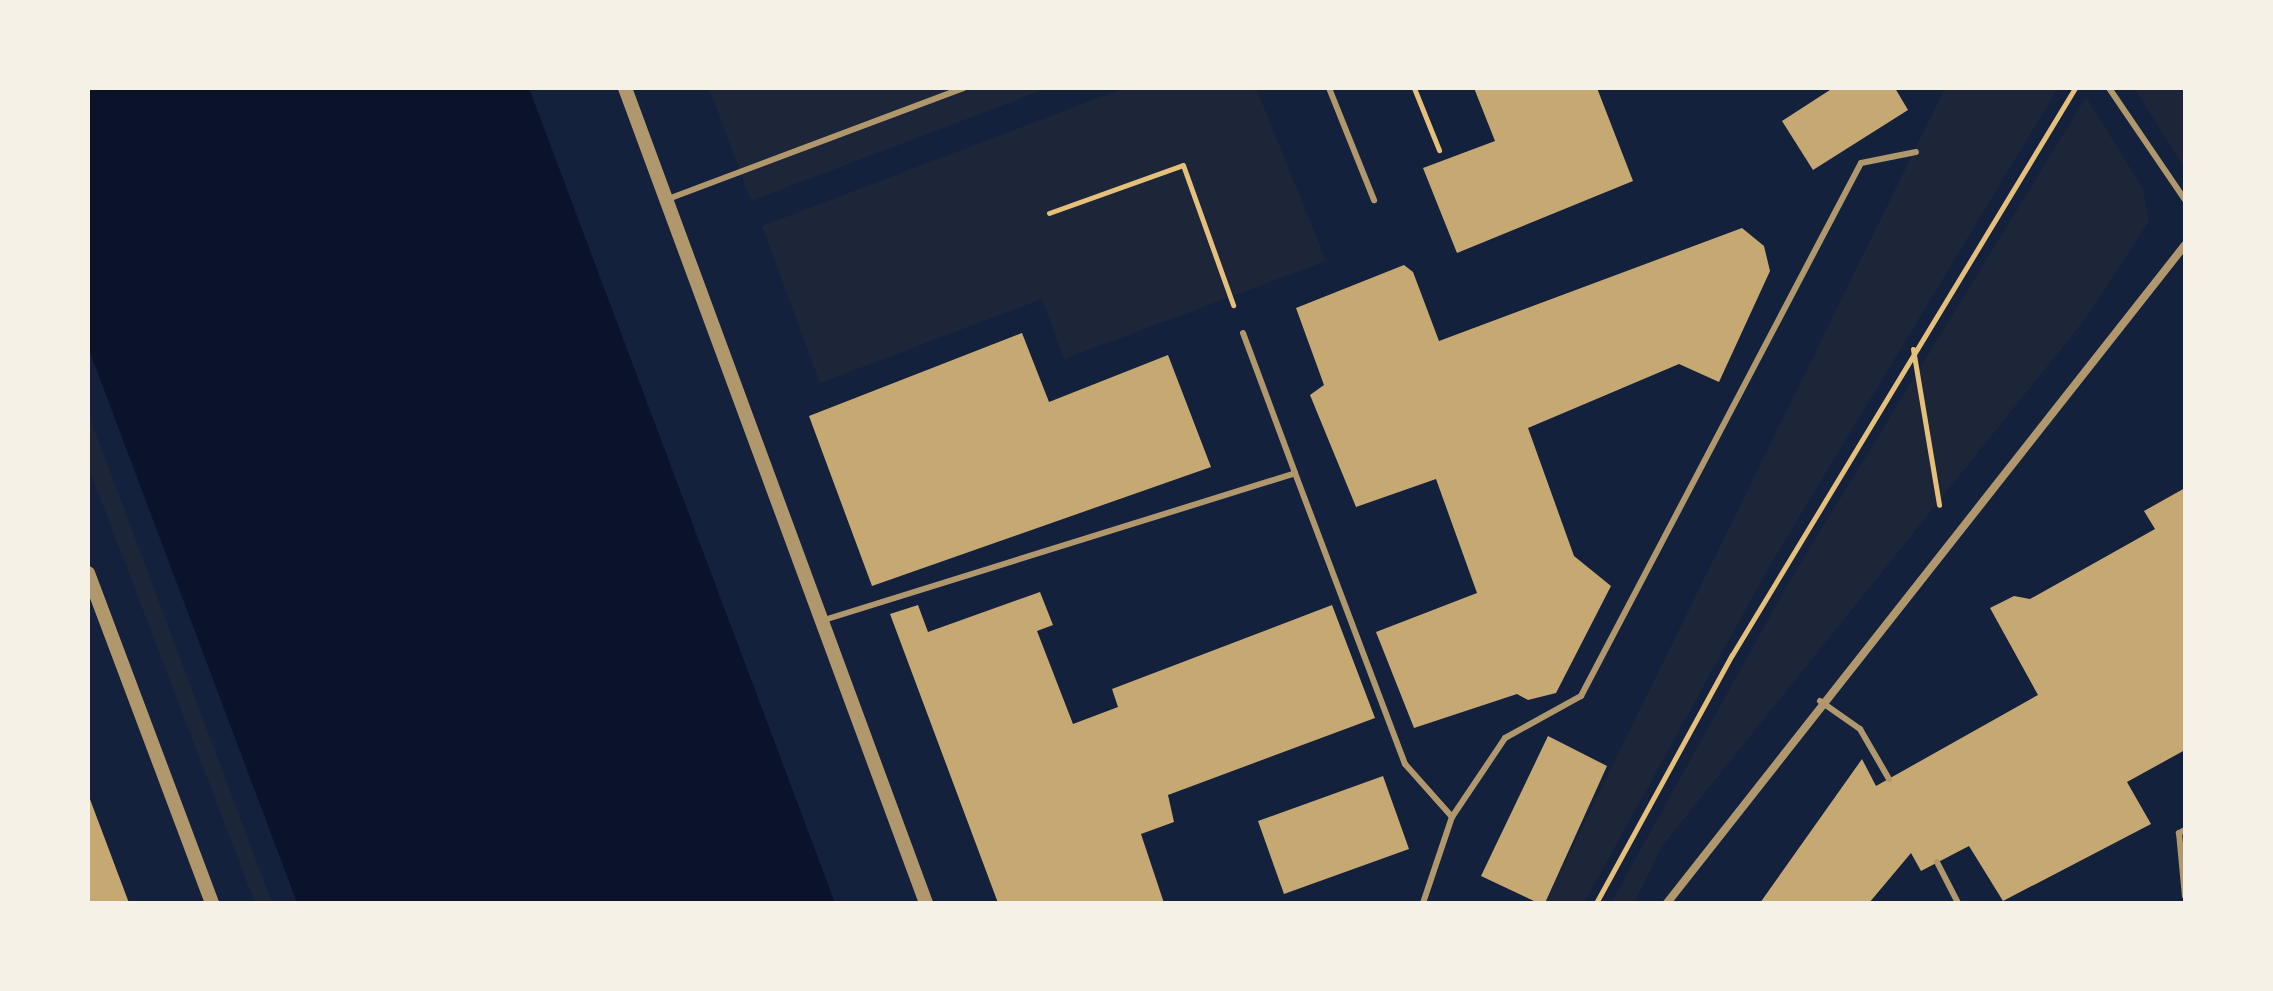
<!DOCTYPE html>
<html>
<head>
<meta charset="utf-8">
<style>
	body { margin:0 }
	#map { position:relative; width:2273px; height:991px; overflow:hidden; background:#14213d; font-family:"Work Sans",sans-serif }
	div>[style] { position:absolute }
	.green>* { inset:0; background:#1d2539 }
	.water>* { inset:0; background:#0b132b }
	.building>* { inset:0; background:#c6a872 }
	.path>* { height:5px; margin:-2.5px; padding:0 2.5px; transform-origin:2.5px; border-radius:2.5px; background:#e5c07b }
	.service>* { height:6px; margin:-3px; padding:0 3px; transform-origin:3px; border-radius:3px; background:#b1986c }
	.minor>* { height:8px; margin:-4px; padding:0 4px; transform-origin:4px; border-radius:4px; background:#b1986c }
	.tertiary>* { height:14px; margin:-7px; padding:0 7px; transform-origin:7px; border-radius:7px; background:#b1986c }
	span { translate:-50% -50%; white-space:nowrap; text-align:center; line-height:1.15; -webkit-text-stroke:6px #f6f1e7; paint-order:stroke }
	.frame { position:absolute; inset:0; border:90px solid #f6f1e7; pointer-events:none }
</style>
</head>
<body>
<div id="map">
	<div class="green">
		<div style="clip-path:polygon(709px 88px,1048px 88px,751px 201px)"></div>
		<div style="clip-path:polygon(1124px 88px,1256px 88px,1326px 261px,1064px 359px,1042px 299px,820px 383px,762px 226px)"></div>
		<div style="clip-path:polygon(1945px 88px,2058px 88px,1769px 567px,1584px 903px,1545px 903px)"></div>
		<div style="clip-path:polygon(2134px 88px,2185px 88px,2185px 165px,2182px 164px)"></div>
		<div style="clip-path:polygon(2086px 97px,2142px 187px,2149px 221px,2086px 318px,1662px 846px,1634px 903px,1611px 903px,1789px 582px)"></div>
		<div style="clip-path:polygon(88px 413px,272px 903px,255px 903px,88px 466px)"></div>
	</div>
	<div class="water">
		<div style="clip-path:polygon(88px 88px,529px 88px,835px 903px,297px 903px,88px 347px)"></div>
	</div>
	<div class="building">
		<div style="clip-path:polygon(1474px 88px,1597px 88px,1633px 181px,1457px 253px,1423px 168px,1495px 141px)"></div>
		<div style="clip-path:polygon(1833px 88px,1895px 88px,1908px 110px,1813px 170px,1782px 121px)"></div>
		<div style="clip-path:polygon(1742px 228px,1764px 246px,1770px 271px,1719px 382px,1679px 364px,1528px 428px,1574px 556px,1611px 586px,1556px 693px,1528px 700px,1517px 694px,1414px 728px,1376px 632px,1477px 593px,1436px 479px,1356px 507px,1310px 395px,1324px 385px,1296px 308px,1404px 265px,1413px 272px,1439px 341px)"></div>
		<div style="clip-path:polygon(1022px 333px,1049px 402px,1168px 355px,1211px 467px,872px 586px,809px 416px)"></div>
		<div style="clip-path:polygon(2185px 488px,2185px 750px,2127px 782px,2151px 824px,2003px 901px,1969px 846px,1921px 871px,1911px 853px,1869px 903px,1760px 903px,1862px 759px,1876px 786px,2038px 695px,1990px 608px,2014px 596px,2030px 599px,2155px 529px,2144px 511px)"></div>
		<div style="clip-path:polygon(1040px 592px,1053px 625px,1037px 631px,1073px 724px,1118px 707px,1112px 689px,1332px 605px,1375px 718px,1168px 795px,1174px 822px,1141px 834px,1164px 903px,998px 903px,890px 614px,918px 605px,928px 632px)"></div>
		<div style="clip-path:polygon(1548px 736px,1607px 766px,1545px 903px,1538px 903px,1481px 876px)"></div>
		<div style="clip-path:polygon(1383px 776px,1409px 849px,1284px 894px,1258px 821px)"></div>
		<div style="clip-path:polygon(88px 794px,129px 903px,88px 903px)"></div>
	</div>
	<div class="path">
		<div style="left:1414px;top:88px;width:67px;rotate:68deg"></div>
		<div style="left:1049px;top:213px;width:142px;rotate:-19.7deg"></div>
		<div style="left:1183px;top:165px;width:149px;rotate:70.3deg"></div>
		<div style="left:1913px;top:349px;width:158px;rotate:80.5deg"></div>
		<div style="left:1596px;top:903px;width:283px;rotate:-61.3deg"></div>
		<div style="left:1732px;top:655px;width:663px;rotate:-58.83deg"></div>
	</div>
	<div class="service">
		<div style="left:1329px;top:88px;width:121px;rotate:68.1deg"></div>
		<div style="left:2109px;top:88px;width:135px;rotate:55.8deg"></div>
		<div style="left:668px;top:199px;width:316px;rotate:-20.6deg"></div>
		<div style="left:1243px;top:333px;width:149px;rotate:69.6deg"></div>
		<div style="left:824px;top:620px;width:493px;rotate:-17.3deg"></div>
		<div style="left:1295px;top:473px;width:311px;rotate:69.3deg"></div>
		<div style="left:1405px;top:764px;width:71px;rotate:48.4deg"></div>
		<div style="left:1820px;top:701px;width:49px;rotate:35deg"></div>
		<div style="left:1860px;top:729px;width:58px;rotate:59.9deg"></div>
		<div style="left:2185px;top:830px;width:7px;rotate:153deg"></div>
		<div style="left:2179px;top:833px;width:63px;rotate:84.6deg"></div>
		<div style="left:1937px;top:862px;width:46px;rotate:62.9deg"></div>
		<div style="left:1423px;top:903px;width:91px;rotate:-71.4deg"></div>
		<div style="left:1452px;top:817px;width:95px;rotate:-56.1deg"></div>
		<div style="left:1505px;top:738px;width:87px;rotate:-28.9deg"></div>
		<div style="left:1581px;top:696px;width:602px;rotate:-62.29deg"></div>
		<div style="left:1861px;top:163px;width:56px;rotate:-11.3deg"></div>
	</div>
	<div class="minor">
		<div style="left:1667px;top:903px;width:837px;rotate:-51.79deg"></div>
	</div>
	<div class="tertiary">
		<div style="left:625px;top:88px;width:869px;rotate:69.73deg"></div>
		<div style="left:88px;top:573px;width:353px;rotate:69.4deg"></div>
	</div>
	<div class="frame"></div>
</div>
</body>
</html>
